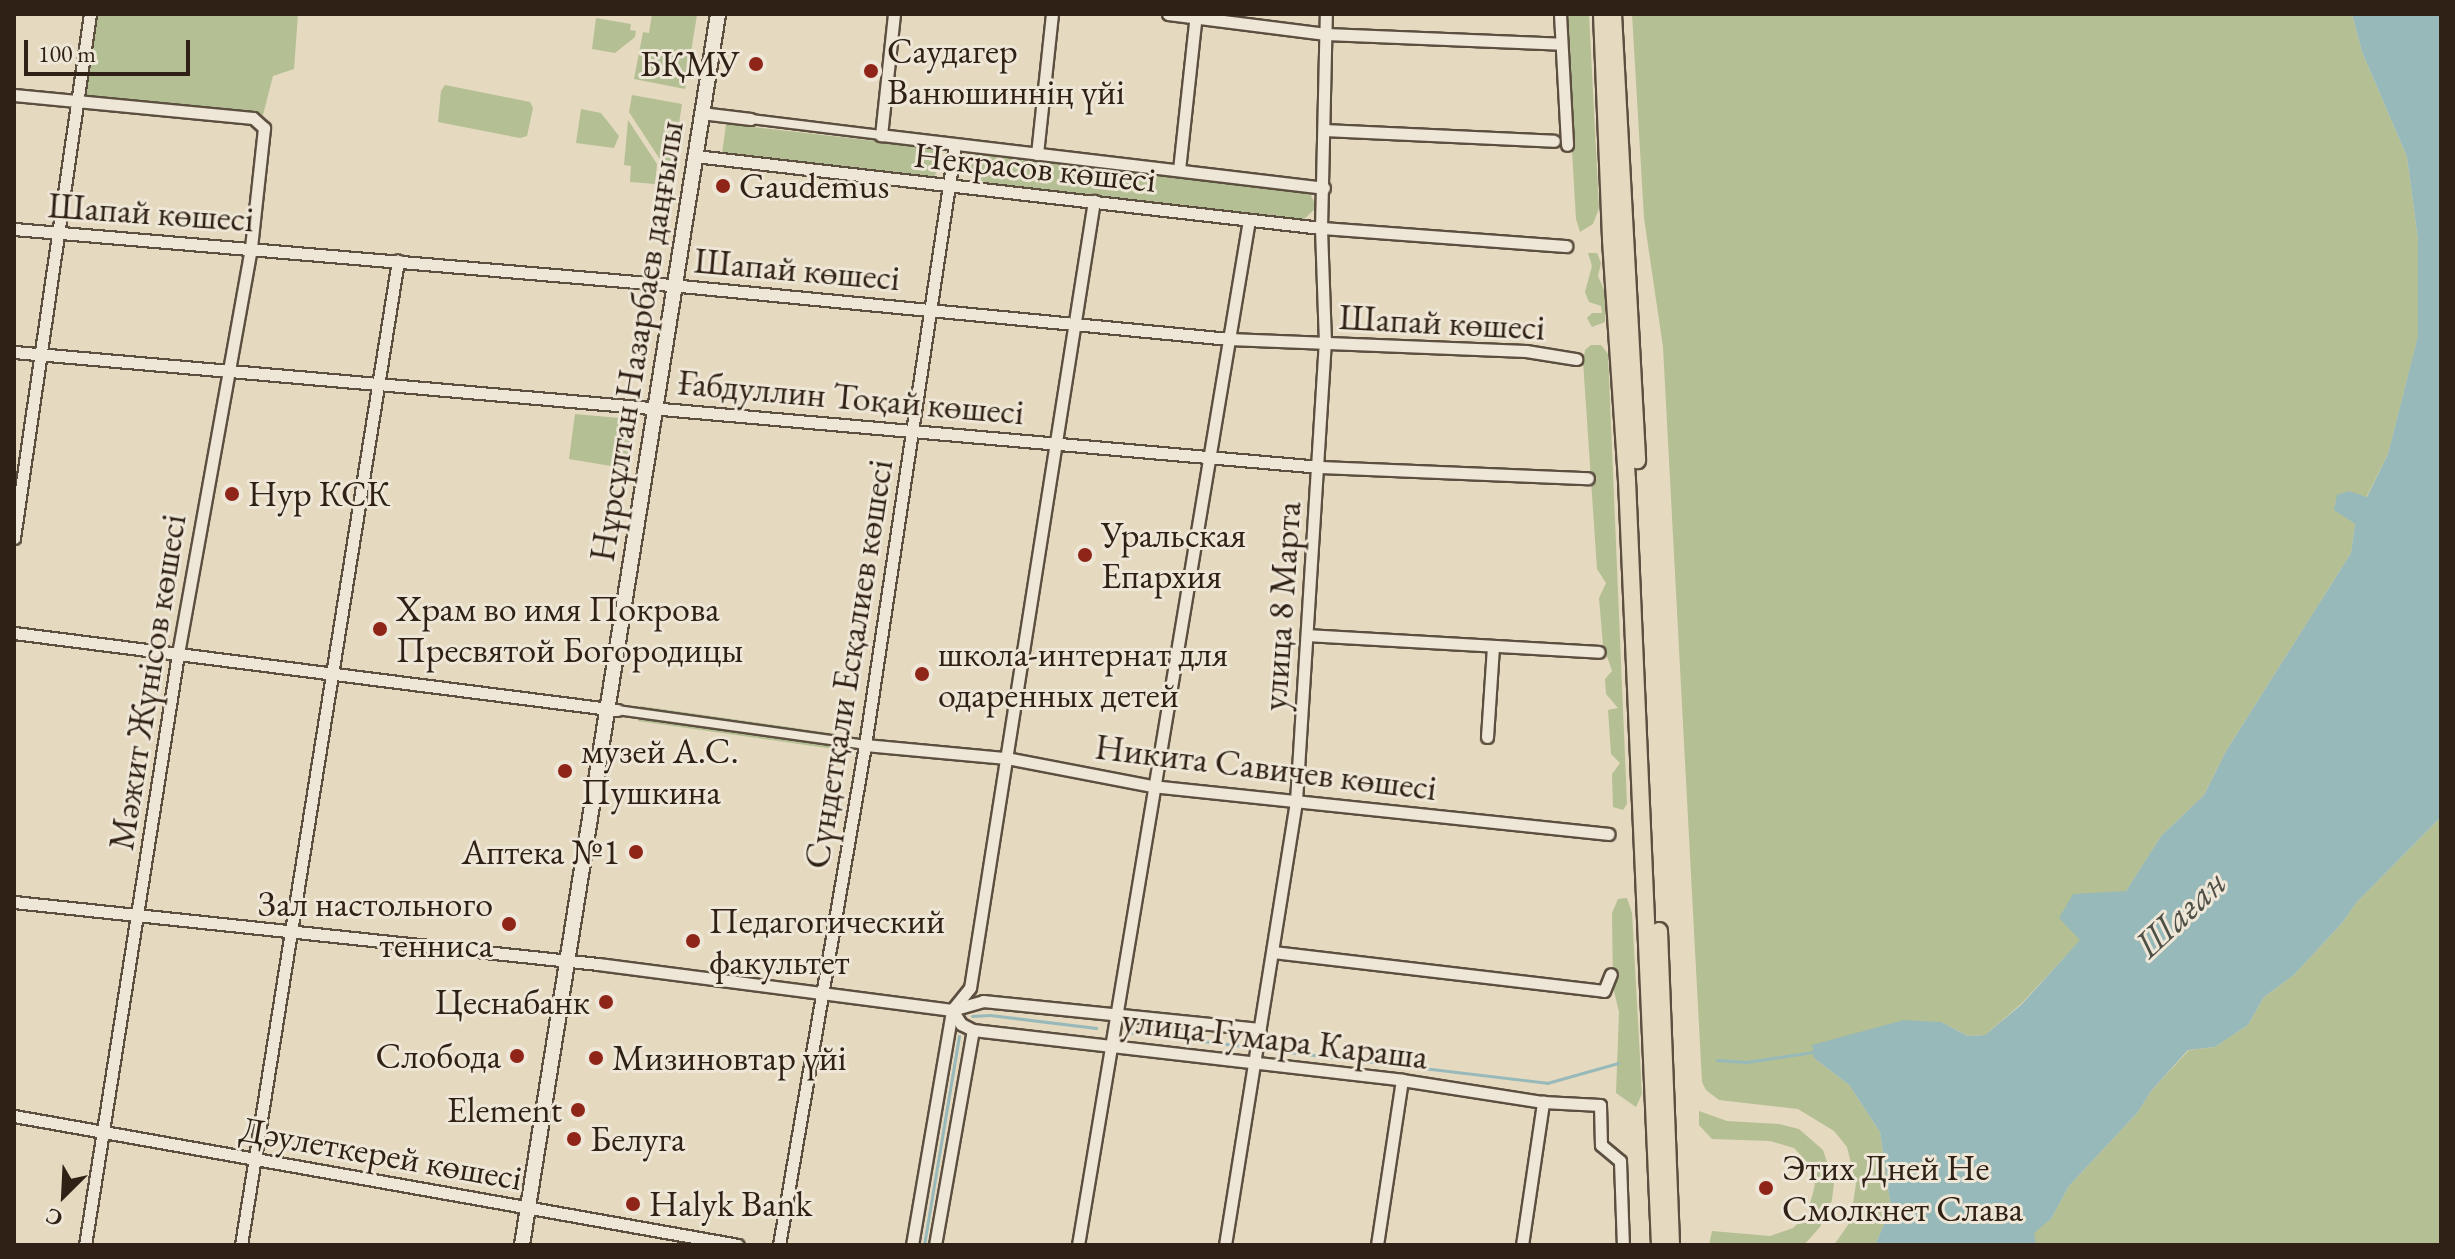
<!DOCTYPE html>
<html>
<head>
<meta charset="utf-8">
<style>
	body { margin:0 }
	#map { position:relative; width:2455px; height:1259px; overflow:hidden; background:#e5d9c0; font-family:"EB Garamond",serif }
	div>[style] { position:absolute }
	.green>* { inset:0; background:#b4bf93 }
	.water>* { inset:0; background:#98b9b9 }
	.stream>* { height:3px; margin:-1.5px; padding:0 1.5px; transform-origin:1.5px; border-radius:1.5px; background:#98b9b9 }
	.roads { filter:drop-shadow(2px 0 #5c4f40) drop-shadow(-2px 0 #5c4f40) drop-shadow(0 2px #5c4f40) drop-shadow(0 -2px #5c4f40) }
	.pedestrian>* { height:8px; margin:-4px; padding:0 4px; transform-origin:4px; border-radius:4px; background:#eee6d6 }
	.minor>* { height:11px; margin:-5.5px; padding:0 5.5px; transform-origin:5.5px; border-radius:5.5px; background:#eee6d6 }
	.secondary>* { height:14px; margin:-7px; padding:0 7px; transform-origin:7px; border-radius:7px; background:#eee6d6 }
	.primary>* { height:16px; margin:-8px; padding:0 8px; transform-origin:8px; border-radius:8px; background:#e5d9c0 }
	.dots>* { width:22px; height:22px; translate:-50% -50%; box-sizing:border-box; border:4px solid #eee6d6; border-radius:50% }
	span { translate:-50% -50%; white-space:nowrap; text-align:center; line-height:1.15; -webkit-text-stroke:6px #eee6d6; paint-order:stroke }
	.poi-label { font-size:36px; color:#2f2115 }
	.left { translate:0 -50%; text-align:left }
	.right { translate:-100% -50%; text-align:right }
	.street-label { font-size:36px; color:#2f2115 }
	.water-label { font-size:38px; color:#4e4f46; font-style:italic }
	.frame { position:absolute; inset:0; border:16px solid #2f2115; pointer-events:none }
	.north { position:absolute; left:24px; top:1155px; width:80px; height:80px; -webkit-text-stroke:6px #eee6d6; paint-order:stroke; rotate:204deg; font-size:22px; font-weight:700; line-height:32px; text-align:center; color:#2f2115 }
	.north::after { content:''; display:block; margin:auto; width:28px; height:36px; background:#2f2115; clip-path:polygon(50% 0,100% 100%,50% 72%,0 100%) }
	.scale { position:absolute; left:24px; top:40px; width:166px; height:36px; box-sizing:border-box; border:4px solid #2f2115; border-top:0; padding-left:10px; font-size:24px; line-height:28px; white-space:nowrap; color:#2f2115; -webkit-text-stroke:6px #eee6d6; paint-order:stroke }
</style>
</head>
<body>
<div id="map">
	<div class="green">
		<div style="clip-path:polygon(92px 14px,298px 14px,294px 69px,273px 76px,263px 115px,84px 96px)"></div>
		<div style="clip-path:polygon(652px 14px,697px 15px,685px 89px,634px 79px,643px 32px,649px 33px)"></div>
		<div style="clip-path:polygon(1564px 14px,1589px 14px,1599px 208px,1593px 224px,1580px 232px,1576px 219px)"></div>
		<div style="clip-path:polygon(1632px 14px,2352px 14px,2362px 52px,2407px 157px,2418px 240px,2418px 337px,2388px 454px,2366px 498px,2335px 510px,2355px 524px,2351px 553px,2226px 751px,2204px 795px,2161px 836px,2126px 891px,2021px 1004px,1985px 1035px,1968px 1036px,1941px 1022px,1814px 1058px,1849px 1085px,1880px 1132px,1891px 1208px,1875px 1245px,1834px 1245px,1850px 1222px,1856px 1184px,1847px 1147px,1834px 1131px,1798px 1109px,1719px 1100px,1706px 1090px,1702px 1082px,1663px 347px,1644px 218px)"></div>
		<div style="clip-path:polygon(596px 18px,631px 24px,630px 30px,636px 31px,635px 37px,615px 53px,592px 49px)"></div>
		<div style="clip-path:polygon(445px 85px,530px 102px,533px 108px,527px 136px,520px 138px,438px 122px,441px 91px)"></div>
		<div style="clip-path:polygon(632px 95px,682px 104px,673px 162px,661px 161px,629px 112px)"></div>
		<div style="clip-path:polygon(581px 109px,601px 113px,619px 136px,614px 148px,576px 143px)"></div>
		<div style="clip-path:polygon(628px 120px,657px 164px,655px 184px,630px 182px,631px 166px,624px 165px)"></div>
		<div style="clip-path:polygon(726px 124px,936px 148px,941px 165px,933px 178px,722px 154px)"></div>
		<div style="clip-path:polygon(989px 154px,1308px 190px,1317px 207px,1302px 221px,974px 181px,970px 168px,977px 155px)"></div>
		<div style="clip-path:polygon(1588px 253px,1597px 253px,1601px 263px,1598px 276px,1605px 292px,1605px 322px,1592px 327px,1587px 318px,1592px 313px,1602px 313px,1601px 306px,1589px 302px,1585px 292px,1592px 266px)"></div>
		<div style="clip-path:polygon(1591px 345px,1601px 345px,1608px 354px,1627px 804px,1623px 810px,1613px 807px,1612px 774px,1620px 763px,1611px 754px,1608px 710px,1618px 708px,1606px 694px,1605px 679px,1612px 671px,1603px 645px,1599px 598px,1606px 583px,1597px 569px,1583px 361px,1585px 350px)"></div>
		<div style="clip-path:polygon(575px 414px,630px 419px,635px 426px,629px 469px,569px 459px)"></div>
		<div style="clip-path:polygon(640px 706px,837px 734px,834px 749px,638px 721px)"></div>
		<div style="clip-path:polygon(2441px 817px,2441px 1245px,2036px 1245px,2033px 1233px,2051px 1219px,2069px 1186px,2138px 1112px,2151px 1091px,2189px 1050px,2215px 1047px,2248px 1025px,2264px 997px,2294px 975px,2343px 922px,2356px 903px)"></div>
		<div style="clip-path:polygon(1627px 898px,1632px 913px,1642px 1094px,1636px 1107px,1616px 1093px,1619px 1012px,1613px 987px,1612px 913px,1618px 899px)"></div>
		<div style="clip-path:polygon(1699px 1111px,1727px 1121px,1779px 1124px,1799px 1129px,1823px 1150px,1834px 1183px,1832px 1200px,1820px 1227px,1804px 1245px,1709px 1245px,1712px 1231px,1770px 1236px,1793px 1228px,1807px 1215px,1815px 1185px,1808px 1163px,1794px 1148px,1770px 1141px,1712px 1139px,1699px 1125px)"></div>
	</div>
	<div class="water">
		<div style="clip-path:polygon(2352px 14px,2441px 14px,2441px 817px,2356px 903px,2343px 922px,2294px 975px,2264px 997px,2248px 1025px,2215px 1047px,2188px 1050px,2151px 1091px,2138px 1112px,2069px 1186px,2051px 1219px,2034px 1233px,2036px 1245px,1875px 1245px,1891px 1208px,1880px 1132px,1849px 1085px,1814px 1058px,1812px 1045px,1904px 1020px,1941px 1022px,1968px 1036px,1985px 1035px,2021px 1005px,2080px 940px,2059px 918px,2073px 894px,2126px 891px,2161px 836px,2204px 795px,2226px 751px,2351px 553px,2355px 524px,2334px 510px,2337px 495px,2349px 491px,2367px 497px,2388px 454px,2418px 336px,2418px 240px,2407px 157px,2362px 52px)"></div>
	</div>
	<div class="stream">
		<div style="left:972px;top:1016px;width:18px;rotate:-3deg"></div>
		<div style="left:990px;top:1015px;width:107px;rotate:7deg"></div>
		<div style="left:1127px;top:1032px;width:117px;rotate:6.9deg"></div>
		<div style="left:1272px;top:1050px;width:277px;rotate:6.8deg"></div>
		<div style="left:1547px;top:1083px;width:74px;rotate:-15.7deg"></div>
		<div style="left:1717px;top:1060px;width:29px;rotate:4deg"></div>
		<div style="left:1746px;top:1062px;width:68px;rotate:-8.5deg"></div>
		<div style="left:924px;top:1245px;width:212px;rotate:-80.5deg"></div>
	</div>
	<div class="roads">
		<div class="pedestrian">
			<div style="left:751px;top:119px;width:131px;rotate:7deg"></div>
			<div style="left:617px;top:710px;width:250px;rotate:8deg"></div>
		</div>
		<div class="minor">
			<div style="left:894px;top:14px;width:122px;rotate:96.1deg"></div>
			<div style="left:881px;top:135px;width:446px;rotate:6.8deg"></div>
			<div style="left:1168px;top:14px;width:159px;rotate:7.2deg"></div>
			<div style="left:1326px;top:34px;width:235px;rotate:2.4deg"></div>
			<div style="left:1560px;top:14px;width:131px;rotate:86.9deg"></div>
			<div style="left:14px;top:95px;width:240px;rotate:5.5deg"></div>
			<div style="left:253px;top:118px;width:15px;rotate:42deg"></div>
			<div style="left:264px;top:128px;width:121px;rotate:96.2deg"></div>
			<div style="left:251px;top:248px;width:413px;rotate:100.2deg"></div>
			<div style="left:178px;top:654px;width:598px;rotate:98.94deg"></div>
			<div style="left:701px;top:113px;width:50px;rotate:6.8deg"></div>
			<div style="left:1324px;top:130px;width:230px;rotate:2.7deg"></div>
			<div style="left:1037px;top:154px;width:141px;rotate:-83.9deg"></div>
			<div style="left:695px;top:156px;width:630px;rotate:6.56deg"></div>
			<div style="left:1321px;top:228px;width:246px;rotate:4.2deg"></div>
			<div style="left:1179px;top:170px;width:157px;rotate:-83.8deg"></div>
			<div style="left:14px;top:229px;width:648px;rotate:4.87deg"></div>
			<div style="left:660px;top:284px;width:572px;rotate:5.52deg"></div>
			<div style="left:1229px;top:339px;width:297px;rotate:2.3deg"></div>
			<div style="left:1526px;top:351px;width:51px;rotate:9.1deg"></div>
			<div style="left:14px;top:352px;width:1311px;rotate:5.03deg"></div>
			<div style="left:1320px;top:467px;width:268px;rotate:2.4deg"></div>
			<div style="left:14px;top:538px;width:529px;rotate:-81.75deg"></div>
			<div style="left:14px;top:633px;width:608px;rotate:7.28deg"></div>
			<div style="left:1307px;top:635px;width:292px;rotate:3.3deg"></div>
			<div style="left:1487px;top:737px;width:91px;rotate:-86.2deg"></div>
			<div style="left:865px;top:745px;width:142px;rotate:5.3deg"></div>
			<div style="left:1006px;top:758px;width:149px;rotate:10.9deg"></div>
			<div style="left:1152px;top:786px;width:459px;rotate:6deg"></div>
			<div style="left:14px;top:902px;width:587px;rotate:6.06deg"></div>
			<div style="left:598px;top:964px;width:357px;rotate:7.4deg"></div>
			<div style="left:952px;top:1010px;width:32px;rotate:-16deg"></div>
			<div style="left:983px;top:1001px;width:278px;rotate:5.8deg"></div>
			<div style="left:1273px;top:952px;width:333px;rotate:6.7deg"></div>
			<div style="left:1604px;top:991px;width:18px;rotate:-68deg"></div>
			<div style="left:952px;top:1010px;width:17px;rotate:57deg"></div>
			<div style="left:961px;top:1024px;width:13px;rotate:27deg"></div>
			<div style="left:973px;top:1030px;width:432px;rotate:6.6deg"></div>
			<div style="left:1402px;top:1080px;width:143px;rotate:8.9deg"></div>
			<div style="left:1543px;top:1102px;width:57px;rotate:3deg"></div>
			<div style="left:1600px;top:1105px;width:40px;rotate:88.6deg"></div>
			<div style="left:1601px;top:1145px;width:25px;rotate:40deg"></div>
			<div style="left:1620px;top:1161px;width:84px;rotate:88deg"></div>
			<div style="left:14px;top:1116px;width:735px;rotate:10.1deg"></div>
			<div style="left:241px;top:1245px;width:997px;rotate:-80.94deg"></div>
			<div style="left:779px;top:1245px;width:507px;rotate:-80.24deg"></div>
			<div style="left:865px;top:745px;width:607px;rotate:-81.47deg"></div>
			<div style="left:912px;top:1245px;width:238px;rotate:-80.3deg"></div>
			<div style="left:952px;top:1010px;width:28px;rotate:-51deg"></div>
			<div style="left:970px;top:988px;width:797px;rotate:-81.05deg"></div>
			<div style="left:935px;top:1245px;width:218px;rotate:-80deg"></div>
			<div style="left:1078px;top:1245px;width:1039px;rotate:-80.53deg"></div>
			<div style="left:1225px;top:1245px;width:450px;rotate:-80.9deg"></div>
			<div style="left:1296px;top:801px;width:459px;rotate:-86.4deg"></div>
			<div style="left:1325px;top:343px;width:115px;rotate:-92deg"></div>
			<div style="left:1321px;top:228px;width:214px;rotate:-88.7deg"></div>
			<div style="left:1377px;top:1245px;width:167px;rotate:-81.4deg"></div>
			<div style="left:1522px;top:1245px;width:145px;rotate:-81.6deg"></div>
		</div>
		<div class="secondary">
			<div style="left:522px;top:1245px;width:1247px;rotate:-80.95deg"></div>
		</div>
		<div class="primary">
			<div style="left:1602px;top:14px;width:226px;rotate:87.7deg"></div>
			<div style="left:1611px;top:240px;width:241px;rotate:86.2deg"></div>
			<div style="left:1627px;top:480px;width:766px;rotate:87.53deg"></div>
			<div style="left:1613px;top:14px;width:447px;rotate:86.9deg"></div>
			<div style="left:1659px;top:931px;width:314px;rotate:87.8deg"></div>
		</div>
	</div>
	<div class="dots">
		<div style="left:756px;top:64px;background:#8f2418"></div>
		<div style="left:871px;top:71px;background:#8f2418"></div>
		<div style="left:723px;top:186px;background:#8f2418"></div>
		<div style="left:232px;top:494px;background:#8f2418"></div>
		<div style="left:1085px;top:555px;background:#8f2418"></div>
		<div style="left:380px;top:629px;background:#8f2418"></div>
		<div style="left:922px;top:674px;background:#8f2418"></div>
		<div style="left:565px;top:771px;background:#8f2418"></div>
		<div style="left:636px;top:852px;background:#8f2418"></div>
		<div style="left:509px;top:924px;background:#8f2418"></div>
		<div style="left:693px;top:941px;background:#8f2418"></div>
		<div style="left:606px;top:1002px;background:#8f2418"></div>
		<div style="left:517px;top:1056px;background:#8f2418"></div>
		<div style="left:596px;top:1058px;background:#8f2418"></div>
		<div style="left:578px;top:1110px;background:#8f2418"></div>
		<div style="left:574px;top:1139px;background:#8f2418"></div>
		<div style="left:1766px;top:1188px;background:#8f2418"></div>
		<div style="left:633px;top:1204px;background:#8f2418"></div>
	</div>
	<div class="poi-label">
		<span class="left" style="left:887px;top:71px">Саудагер<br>Ванюшиннің үйі</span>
		<span class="right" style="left:740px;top:64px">БҚМУ</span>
		<span class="left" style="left:739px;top:186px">Gaudemus</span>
		<span class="left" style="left:248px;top:494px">Нур КСК</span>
		<span class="left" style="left:1101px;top:555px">Уральская<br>Епархия</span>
		<span class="left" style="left:396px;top:629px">Храм во имя Покрова<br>Пресвятой Богородицы</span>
		<span class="left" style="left:938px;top:674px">школа-интернат для<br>одаренных детей</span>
		<span class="left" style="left:581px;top:771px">музей А.С.<br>Пушкина</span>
		<span class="right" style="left:620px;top:852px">Аптека №1</span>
		<span class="right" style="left:493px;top:924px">Зал настольного<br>тенниса</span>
		<span class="left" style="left:709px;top:941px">Педагогический<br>факультет</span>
		<span class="right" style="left:590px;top:1002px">Цеснабанк</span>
		<span class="right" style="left:501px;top:1056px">Слобода</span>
		<span class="left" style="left:612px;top:1058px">Мизиновтар үйі</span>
		<span class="right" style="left:562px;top:1110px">Element</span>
		<span class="left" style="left:590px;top:1139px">Белуга</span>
		<span class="left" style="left:1782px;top:1188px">Этих Дней Не<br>Смолкнет Слава</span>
		<span class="left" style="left:649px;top:1204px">Halyk Bank</span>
	</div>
	<div class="street-label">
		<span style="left:1035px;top:167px;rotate:6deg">Некрасов көшесі</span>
		<span style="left:151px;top:212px;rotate:4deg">Шапай көшесі</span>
		<span style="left:797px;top:269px;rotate:5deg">Шапай көшесі</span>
		<span style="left:1442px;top:322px;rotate:3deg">Шапай көшесі</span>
		<span style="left:636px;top:341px;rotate:-81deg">Нұрсұлтан Назарбаев даңғылы</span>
		<span style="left:851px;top:397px;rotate:5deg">Ғабдуллин Тоқай көшесі</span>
		<span style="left:1281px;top:606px;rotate:-86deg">улица 8 Марта</span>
		<span style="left:848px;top:664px;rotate:-81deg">Сүндетқали Есқалиев көшесі</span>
		<span style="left:147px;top:682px;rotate:-81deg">Мәжит Жүнісов көшесі</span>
		<span style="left:1266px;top:767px;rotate:7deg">Никита Савичев көшесі</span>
		<span style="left:1275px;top:1038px;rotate:7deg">улица Гумара Караша</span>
		<span style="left:381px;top:1153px;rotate:10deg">Дәулеткерей көшесі</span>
	</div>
	<div class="water-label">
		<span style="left:2180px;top:913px;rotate:-43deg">Шаған</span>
	</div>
	<div class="frame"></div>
	<div class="north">С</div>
	<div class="scale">100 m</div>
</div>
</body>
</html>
